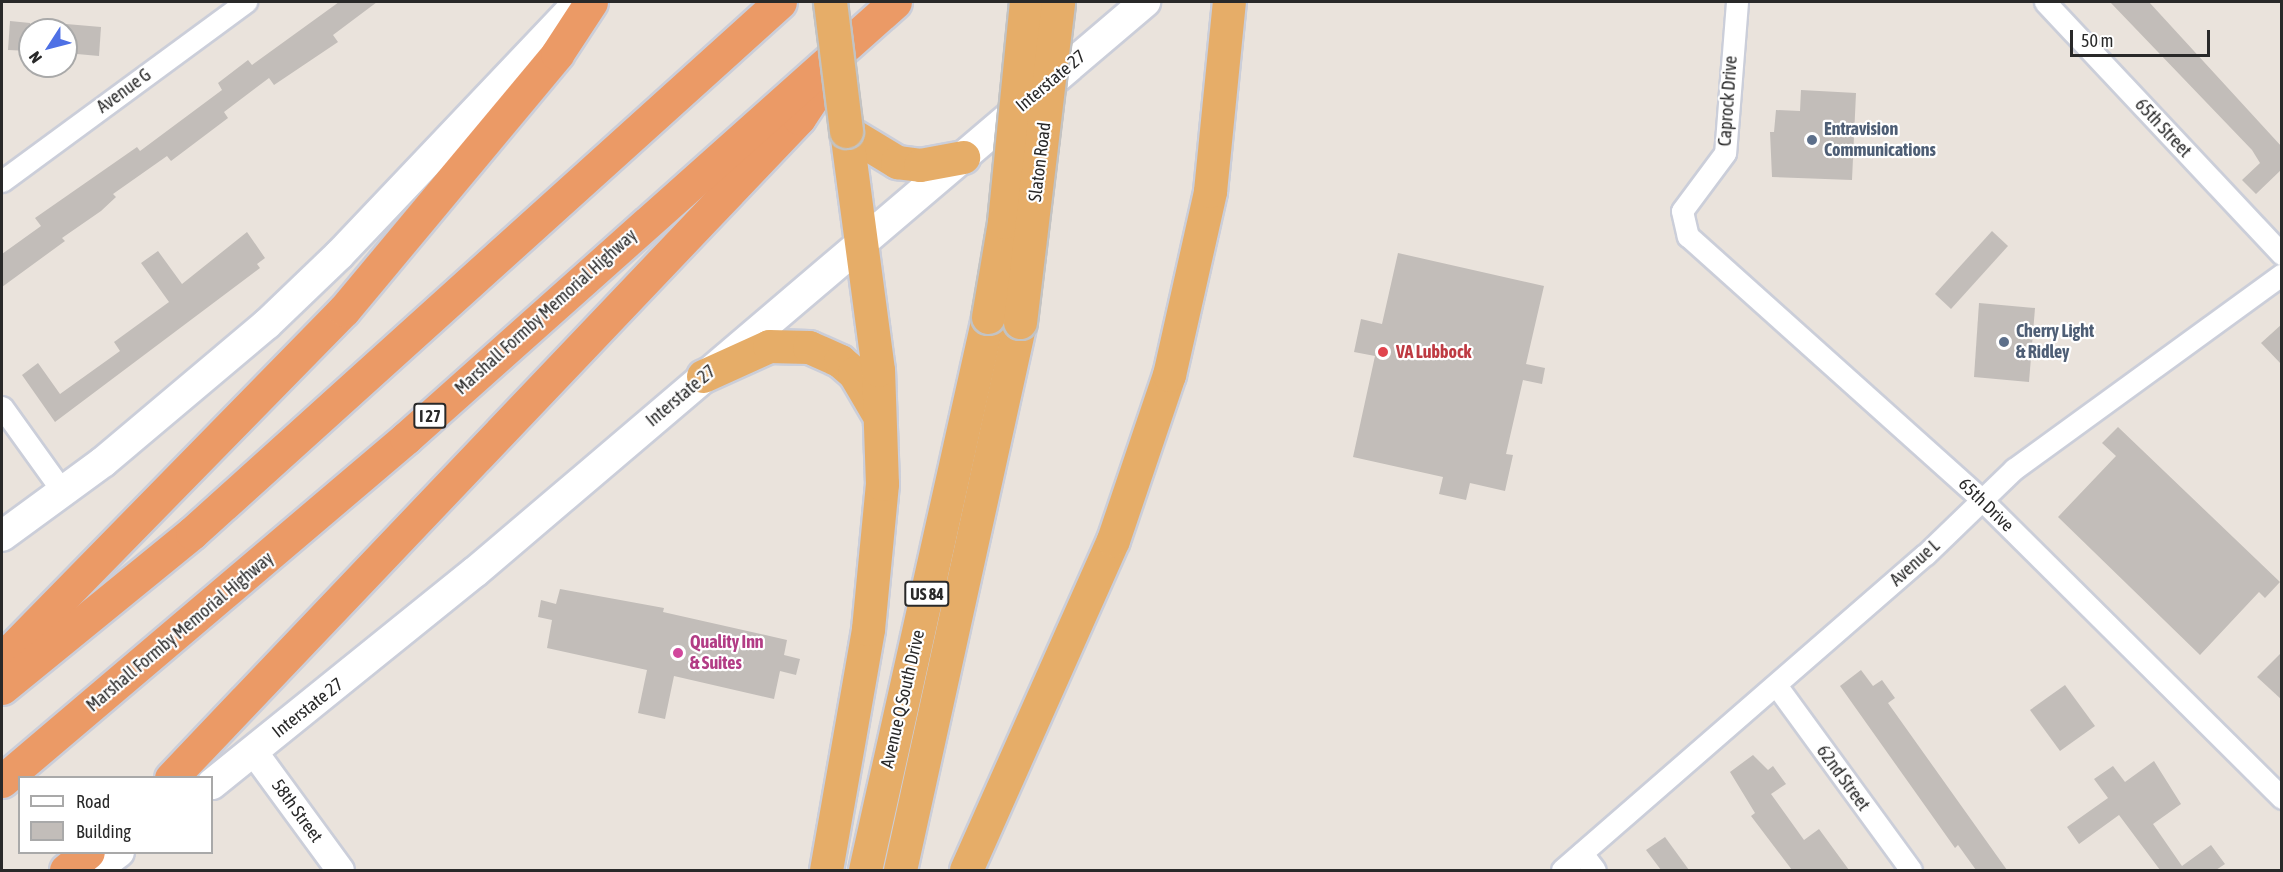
<!DOCTYPE html>
<html>
<head>
<meta charset="utf-8">
<style>
	body { margin:0 }
	#map { position:relative; width:2283px; height:872px; overflow:hidden; background:#eae3dc; font-family:"Asap Condensed",sans-serif }
	div>[style] { position:absolute }
	.building>* { inset:0; background:#c2bdb9 }
	.roads { filter:drop-shadow(2px 0 #cbced9) drop-shadow(-2px 0 #cbced9) drop-shadow(0 2px #cbced9) drop-shadow(0 -2px #cbced9) }
	.minor>* { height:21px; margin:-10.5px; padding:0 10.5px; transform-origin:10.5px; border-radius:10.5px; background:#fff }
	.tertiary>* { height:27px; margin:-13.5px; padding:0 13.5px; transform-origin:13.5px; border-radius:13.5px; background:#fff }
	.secondary>* { height:30px; margin:-15px; padding:0 15px; transform-origin:15px; border-radius:15px; background:#fff }
	.trunk>* { height:33px; margin:-16.5px; padding:0 16.5px; transform-origin:16.5px; border-radius:16.5px; background:#e6ad68 }
	.motorway>* { height:33px; margin:-16.5px; padding:0 16.5px; transform-origin:16.5px; border-radius:16.5px; background:#eb9a66 }
	.bridges { filter:drop-shadow(2px 0 #c3c3c3) drop-shadow(-2px 0 #c3c3c3) drop-shadow(0 2px #c3c3c3) drop-shadow(0 -2px #c3c3c3) }
	.trunk-bridge>* { height:33px; margin:-16.5px; padding:0 16.5px; transform-origin:16.5px; border-radius:16.5px; background:#e6ad68 }
	.dots>* { width:16px; height:16px; translate:-50% -50%; box-sizing:border-box; border:3px solid #fff; border-radius:50% }
	span { translate:-50% -50%; white-space:nowrap; text-align:center; line-height:1.15; -webkit-text-stroke:4.5px #fff; paint-order:stroke }
	.shield-label span { padding:2px 4px; background:#fff; border:2px solid; border-radius:4px; -webkit-text-stroke-width:0 }
	.shield-label { font-size:16px; color:#292929; font-weight:700 }
	.street-label { font-size:18px; color:#292929 }
	.service-label { font-size:18px; color:#4e5e75; font-weight:700 }
	.left { translate:0 -50%; text-align:left }
	.health-label { font-size:18px; color:#be3a42; font-weight:700 }
	.hotel-label { font-size:18px; color:#b23c85; font-weight:700 }
	.frame { position:absolute; inset:0; border:3px solid #292929; pointer-events:none }
	.legend { position:absolute; left:18px; top:776px; width:195px; height:78px; box-sizing:border-box; background:#fff; border:2px solid #a9a9a9; margin:0; padding:8px 10px; list-style:none; font-size:18px; color:#292929 }
	.legend li { display:flex; align-items:center; gap:12px; height:30px }
	.legend b { width:30px; border:2px solid #a9a9a9 }
	.north { position:absolute; left:18px; top:18px; width:60px; height:60px; box-sizing:border-box; background:#fff; border:2px solid #a9a9a9; border-radius:50%; rotate:234deg; font-size:16px; font-weight:700; line-height:24px; text-align:center; color:#292929 }
	.north::after { content:''; display:block; margin:auto; width:21px; height:27px; background:#4e70e5; clip-path:polygon(50% 0,100% 100%,50% 72%,0 100%) }
	.scale { position:absolute; left:2070px; top:30px; width:140px; height:27px; box-sizing:border-box; border:3px solid #292929; border-top:0; padding-left:8px; font-size:18px; line-height:21px; white-space:nowrap; color:#292929; -webkit-text-stroke:4px #fff; paint-order:stroke }
</style>
</head>
<body>
<div id="map">
	<div class="building">
		<div style="clip-path:polygon(339px 2px,377px 2px,333px 35px,338px 42px,274px 85px,269px 78px,224px 112px,228px 118px,171px 161px,167px 156px,113px 194px,116px 197px,101px 211px,62px 238px,65px 241px,2px 287px,2px 254px,41px 226px,35px 218px,137px 147px,140px 151px,222px 90px,218px 83px,248px 60px,252px 65px)"></div>
		<div style="clip-path:polygon(2110px 2px,2149px 2px,2282px 147px,2282px 169px,2256px 194px,2242px 180px,2260px 163px,2252px 150px)"></div>
		<div style="clip-path:polygon(10px 21px,30px 23px,30px 51px,8px 50px)"></div>
		<div style="clip-path:polygon(66px 24px,101px 27px,99px 56px,66px 53px)"></div>
		<div style="clip-path:polygon(1801px 90px,1856px 93px,1852px 180px,1772px 177px,1770px 132px,1774px 132px,1776px 110px,1800px 111px)"></div>
		<div style="clip-path:polygon(1992px 231px,2008px 246px,1951px 309px,1935px 294px)"></div>
		<div style="clip-path:polygon(247px 232px,265px 258px,257px 264px,260px 268px,55px 422px,22px 375px,38px 363px,60px 394px,120px 351px,114px 342px,169px 302px,141px 263px,158px 251px,182px 284px)"></div>
		<div style="clip-path:polygon(1398px 253px,1544px 286px,1526px 364px,1545px 368px,1542px 384px,1523px 380px,1506px 454px,1513px 455px,1505px 491px,1470px 483px,1466px 500px,1439px 494px,1443px 477px,1353px 457px,1375px 356px,1354px 352px,1361px 319px,1382px 324px)"></div>
		<div style="clip-path:polygon(1979px 303px,2035px 308px,2029px 382px,1974px 377px)"></div>
		<div style="clip-path:polygon(2282px 324px,2282px 365px,2261px 343px)"></div>
		<div style="clip-path:polygon(2118px 427px,2280px 582px,2265px 598px,2259px 592px,2200px 655px,2058px 517px,2116px 456px,2102px 443px)"></div>
		<div style="clip-path:polygon(560px 589px,664px 608px,663px 612px,787px 640px,784px 655px,800px 659px,796px 675px,780px 671px,774px 699px,674px 676px,665px 719px,638px 713px,647px 670px,547px 648px,552px 620px,538px 617px,541px 600px,556px 604px)"></div>
		<div style="clip-path:polygon(2282px 652px,2282px 700px,2257px 677px)"></div>
		<div style="clip-path:polygon(1861px 670px,1873px 686px,1882px 680px,1895px 698px,1888px 703px,2007px 870px,1976px 870px,1958px 845px,1955px 848px,1840px 686px)"></div>
		<div style="clip-path:polygon(2065px 685px,2095px 726px,2060px 751px,2030px 710px)"></div>
		<div style="clip-path:polygon(1753px 755px,1768px 770px,1773px 766px,1786px 784px,1771px 794px,1804px 840px,1819px 829px,1849px 870px,1792px 870px,1751px 816px,1755px 813px,1730px 772px)"></div>
		<div style="clip-path:polygon(2154px 761px,2181px 804px,2153px 824px,2182px 866px,2211px 845px,2225px 864px,2216px 870px,2160px 870px,2119px 815px,2079px 844px,2067px 827px,2108px 798px,2094px 779px,2113px 766px,2125px 782px)"></div>
		<div style="clip-path:polygon(1665px 837px,1689px 870px,1661px 870px,1646px 850px)"></div>
	</div>
	<div class="roads">
		<div class="minor">
			<div style="left:1737px;top:2px;width:151px;rotate:94.5deg"></div>
			<div style="left:1725px;top:153px;width:72px;rotate:126.6deg"></div>
			<div style="left:1682px;top:211px;width:26px;rotate:77deg"></div>
			<div style="left:1688px;top:236px;width:395px;rotate:41.9deg"></div>
			<div style="left:1982px;top:500px;width:423px;rotate:44.8deg"></div>
			<div style="left:2045px;top:2px;width:346px;rotate:46.8deg"></div>
			<div style="left:2px;top:181px;width:303px;rotate:-36.3deg"></div>
			<div style="left:2px;top:407px;width:105px;rotate:54.3deg"></div>
			<div style="left:1776px;top:685px;width:229px;rotate:53.9deg"></div>
			<div style="left:1582px;top:853px;width:21px;rotate:53deg"></div>
			<div style="left:1562px;top:870px;width:481px;rotate:-41deg"></div>
			<div style="left:1925px;top:555px;width:124px;rotate:-44deg"></div>
			<div style="left:2014px;top:469px;width:331px;rotate:-36deg"></div>
		</div>
		<div class="tertiary">
			<div style="left:253px;top:751px;width:147px;rotate:53.8deg"></div>
		</div>
		<div class="secondary">
			<div style="left:2px;top:536px;width:125px;rotate:-36.2deg"></div>
			<div style="left:103px;top:462px;width:214px;rotate:-40.1deg"></div>
			<div style="left:267px;top:324px;width:100px;rotate:-43.8deg"></div>
			<div style="left:339px;top:255px;width:349px;rotate:-46.5deg"></div>
			<div style="left:212px;top:784px;width:338px;rotate:-38.9deg"></div>
			<div style="left:475px;top:572px;width:880px;rotate:-40.39deg"></div>
			<div style="left:95px;top:870px;width:30px;rotate:-37deg"></div>
		</div>
		<div class="trunk">
			<div style="left:846px;top:131px;width:60px;rotate:31.3deg"></div>
			<div style="left:897px;top:162px;width:23px;rotate:7deg"></div>
			<div style="left:920px;top:165px;width:44px;rotate:-10.5deg"></div>
			<div style="left:703px;top:376px;width:72px;rotate:-24.4deg"></div>
			<div style="left:769px;top:346px;width:40px;rotate:1.4deg"></div>
			<div style="left:809px;top:347px;width:34px;rotate:24deg"></div>
			<div style="left:840px;top:361px;width:18px;rotate:41deg"></div>
			<div style="left:854px;top:373px;width:45px;rotate:59.5deg"></div>
			<div style="left:826px;top:870px;width:245px;rotate:-80.1deg"></div>
			<div style="left:868px;top:629px;width:146px;rotate:-84.5deg"></div>
			<div style="left:882px;top:484px;width:114px;rotate:-92deg"></div>
			<div style="left:878px;top:370px;width:241px;rotate:-97.6deg"></div>
			<div style="left:865px;top:870px;width:567px;rotate:-77.46deg"></div>
			<div style="left:900px;top:870px;width:561px;rotate:-77.65deg"></div>
			<div style="left:966px;top:870px;width:361px;rotate:-66deg"></div>
			<div style="left:1113px;top:540px;width:174px;rotate:-71.3deg"></div>
			<div style="left:1169px;top:375px;width:189px;rotate:-77.4deg"></div>
			<div style="left:1210px;top:191px;width:190px;rotate:-84.3deg"></div>
		</div>
		<div class="motorway">
			<div style="left:2px;top:659px;width:489px;rotate:-45.6deg"></div>
			<div style="left:344px;top:310px;width:333px;rotate:-50.2deg"></div>
			<div style="left:557px;top:54px;width:62px;rotate:-56.8deg"></div>
			<div style="left:2px;top:688px;width:245px;rotate:-39.2deg"></div>
			<div style="left:192px;top:533px;width:792px;rotate:-42.08deg"></div>
			<div style="left:171px;top:778px;width:911px;rotate:-46.42deg"></div>
			<div style="left:799px;top:118px;width:50px;rotate:-56.3deg"></div>
			<div style="left:2px;top:781px;width:530px;rotate:-40.33deg"></div>
			<div style="left:406px;top:438px;width:655px;rotate:-41.72deg"></div>
			<div style="left:66px;top:870px;width:28px;rotate:-39deg"></div>
		</div>
	</div>
	<div class="bridges">
		<div class="trunk-bridge">
			<div style="left:830px;top:2px;width:130px;rotate:82.9deg"></div>
			<div style="left:988px;top:317px;width:96px;rotate:-80.4deg"></div>
			<div style="left:1004px;top:222px;width:221px;rotate:-84.3deg"></div>
			<div style="left:1020px;top:322px;width:322px;rotate:-83.2deg"></div>
		</div>
	</div>
	<div class="dots">
		<div style="left:1812px;top:140px;background:#5c6f8a"></div>
		<div style="left:2004px;top:342px;background:#5c6f8a"></div>
		<div style="left:1383px;top:352px;background:#e0444e"></div>
		<div style="left:678px;top:653px;background:#d1479c"></div>
	</div>
	<div class="shield-label">
		<span style="left:430px;top:416px">I 27</span>
		<span style="left:927px;top:594px">US 84</span>
	</div>
	<div class="street-label">
		<span style="left:1051px;top:81px;rotate:-40deg">Interstate 27</span>
		<span style="left:124px;top:91px;rotate:-36deg">Avenue G</span>
		<span style="left:1728px;top:101px;rotate:-86deg">Caprock Drive</span>
		<span style="left:2163px;top:128px;rotate:47deg">65th Street</span>
		<span style="left:1040px;top:162px;rotate:-83deg">Slaton Road</span>
		<span style="left:546px;top:312px;rotate:-42deg">Marshall Formby Memorial Highway</span>
		<span style="left:681px;top:396px;rotate:-40deg">Interstate 27</span>
		<span style="left:1986px;top:505px;rotate:44deg">65th Drive</span>
		<span style="left:1915px;top:563px;rotate:-42deg">Avenue L</span>
		<span style="left:180px;top:632px;rotate:-40deg">Marshall Formby Memorial Highway</span>
		<span style="left:903px;top:699px;rotate:-77deg">Avenue Q South Drive</span>
		<span style="left:308px;top:708px;rotate:-38deg">Interstate 27</span>
		<span style="left:1843px;top:778px;rotate:54deg">62nd Street</span>
		<span style="left:297px;top:811px;rotate:54deg">58th Street</span>
	</div>
	<div class="service-label">
		<span class="left" style="left:1824px;top:140px">Entravision<br>Communications</span>
		<span class="left" style="left:2016px;top:342px">Cherry Light<br>&amp; Ridley</span>
	</div>
	<div class="health-label">
		<span class="left" style="left:1396px;top:352px">VA Lubbock</span>
	</div>
	<div class="hotel-label">
		<span class="left" style="left:690px;top:653px">Quality Inn<br>&amp; Suites</span>
	</div>
	<div class="frame"></div>
	<ul class="legend">
	<li><b style="height:8px;background:#fff"></b>Road</li>
	<li><b style="height:16px;background:#c2bdb9"></b>Building</li>
	</ul>
	<div class="north">N</div>
	<div class="scale">50 m</div>
</div>
</body>
</html>
